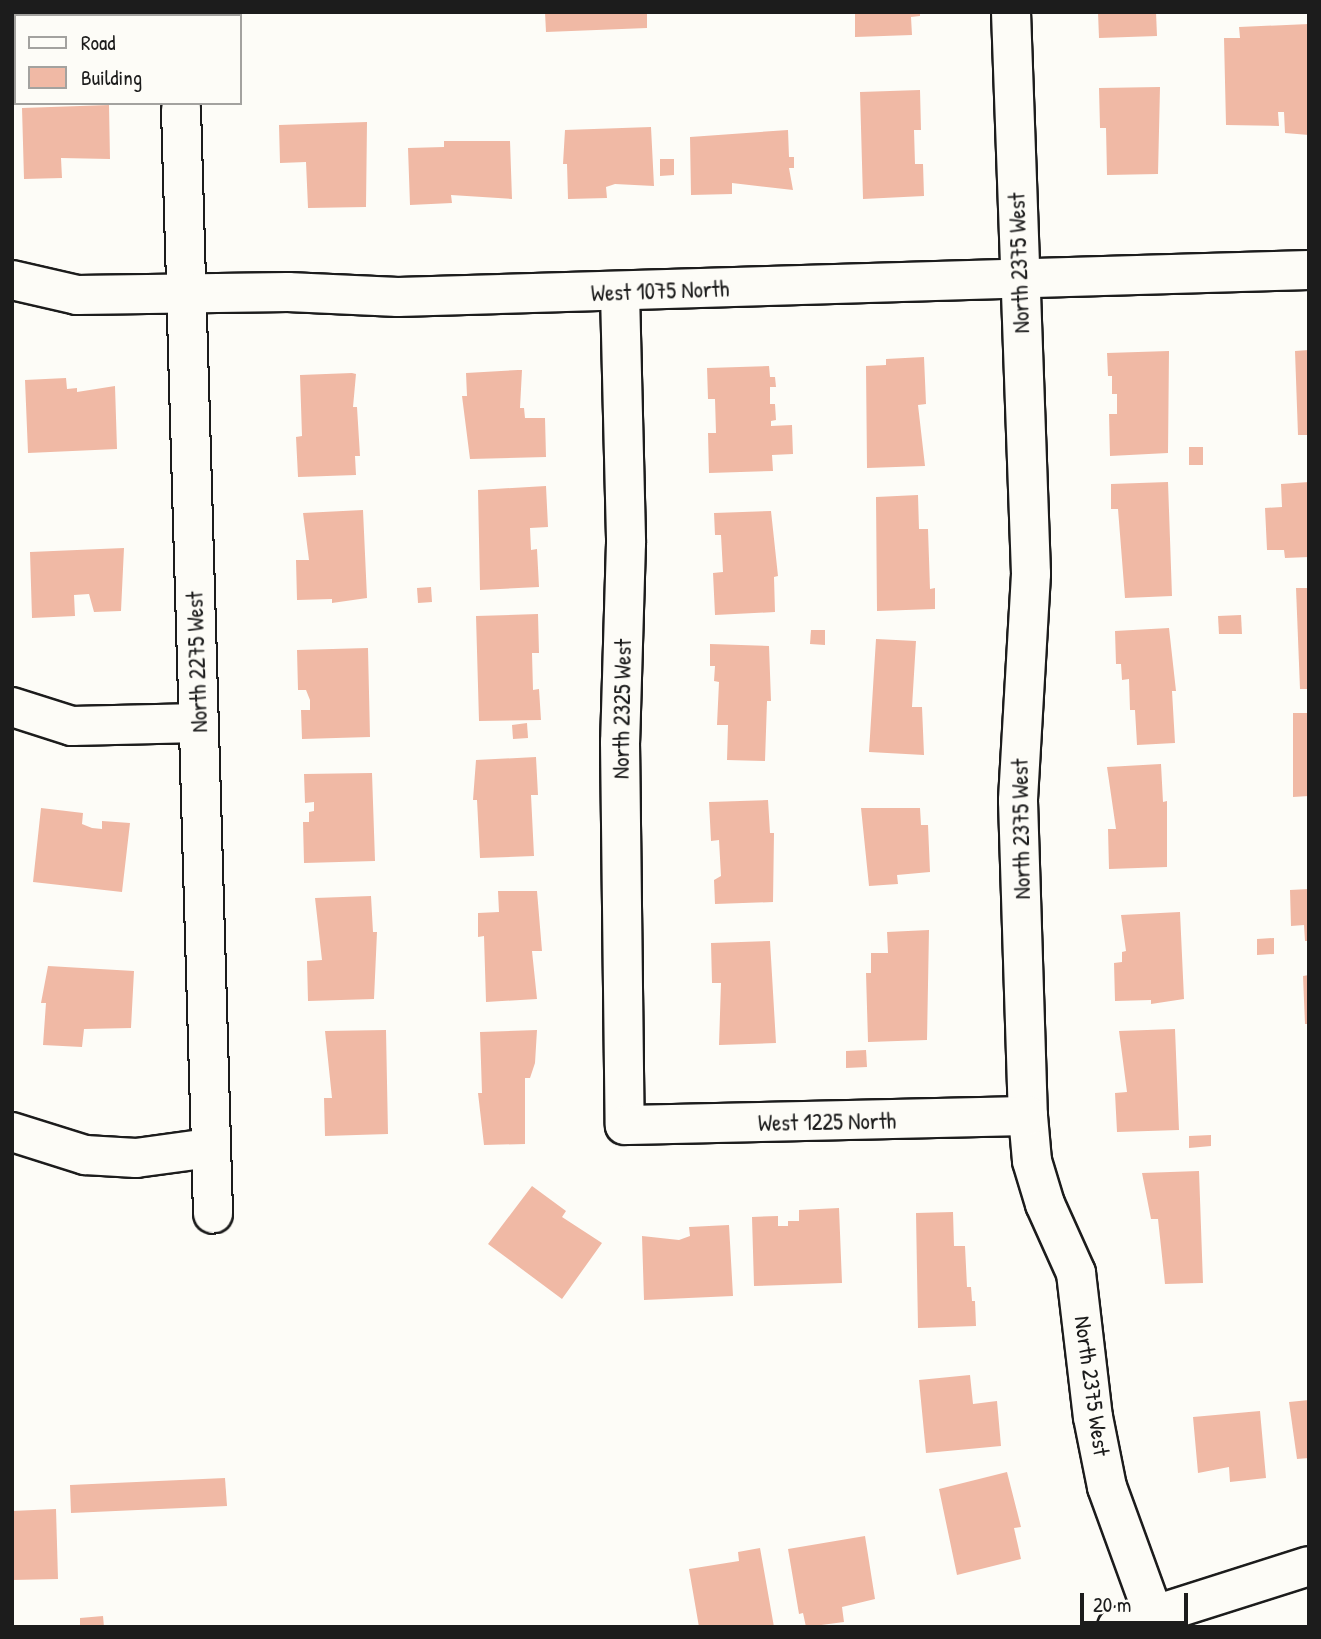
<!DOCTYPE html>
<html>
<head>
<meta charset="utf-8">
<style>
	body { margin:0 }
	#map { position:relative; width:1321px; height:1639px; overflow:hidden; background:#fdfcf7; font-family:"Patrick Hand",sans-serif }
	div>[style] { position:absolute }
	.building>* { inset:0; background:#f0b9a5 }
	.roads { filter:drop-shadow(2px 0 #1c1c1c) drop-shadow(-2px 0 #1c1c1c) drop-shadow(0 2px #1c1c1c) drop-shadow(0 -2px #1c1c1c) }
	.minor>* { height:38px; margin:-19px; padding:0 19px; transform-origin:19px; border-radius:19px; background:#fdfcf7 }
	span { translate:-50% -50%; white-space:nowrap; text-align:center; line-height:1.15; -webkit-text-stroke:5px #fdfcf7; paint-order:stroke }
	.street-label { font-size:23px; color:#1c1c1c }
	.frame { position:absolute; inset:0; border:14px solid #1c1c1c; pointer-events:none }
	.legend { position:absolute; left:14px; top:14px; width:228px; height:91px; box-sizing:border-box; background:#fdfcf7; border:2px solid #a3a29f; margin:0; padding:9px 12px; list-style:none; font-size:21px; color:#1c1c1c }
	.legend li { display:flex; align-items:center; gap:14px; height:35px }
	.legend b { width:35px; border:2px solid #a3a29f }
	.scale { position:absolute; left:1080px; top:1593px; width:108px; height:32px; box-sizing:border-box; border:4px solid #1c1c1c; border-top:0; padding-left:9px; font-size:21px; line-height:24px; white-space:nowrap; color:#1c1c1c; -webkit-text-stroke:5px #fdfcf7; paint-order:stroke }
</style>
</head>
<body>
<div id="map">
	<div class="building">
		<div style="clip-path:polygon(545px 12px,647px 12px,647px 28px,546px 32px)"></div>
		<div style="clip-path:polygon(855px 12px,920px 12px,920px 16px,911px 17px,912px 35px,855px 37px)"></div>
		<div style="clip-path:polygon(1098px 12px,1156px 12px,1157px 36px,1099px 38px)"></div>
		<div style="clip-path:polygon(1309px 24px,1309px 135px,1285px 133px,1284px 112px,1278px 112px,1279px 126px,1226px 125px,1224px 38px,1240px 38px,1239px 27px)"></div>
		<div style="clip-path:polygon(1160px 87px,1158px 174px,1107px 175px,1106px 128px,1100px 128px,1099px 88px)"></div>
		<div style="clip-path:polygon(920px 90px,921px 130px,914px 130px,915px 164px,923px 164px,924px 196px,863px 199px,860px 92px)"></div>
		<div style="clip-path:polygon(109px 105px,110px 159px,61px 158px,62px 178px,24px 179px,22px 108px)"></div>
		<div style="clip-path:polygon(367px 122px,366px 207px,308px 208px,306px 162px,280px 163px,279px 125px)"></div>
		<div style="clip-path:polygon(651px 127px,654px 186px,615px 184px,606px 187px,607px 198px,568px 199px,567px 164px,563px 164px,565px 130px)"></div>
		<div style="clip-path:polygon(788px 130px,789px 157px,794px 157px,794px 168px,789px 168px,793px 190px,732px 183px,732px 194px,691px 195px,690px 137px)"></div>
		<div style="clip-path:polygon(444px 141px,510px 141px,512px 199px,451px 195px,452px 203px,410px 205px,408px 148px,444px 147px)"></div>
		<div style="clip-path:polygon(660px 159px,674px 159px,674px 175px,660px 176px)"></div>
		<div style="clip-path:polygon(1309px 350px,1309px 435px,1298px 435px,1295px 351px)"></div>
		<div style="clip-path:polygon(1169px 351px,1168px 453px,1110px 456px,1109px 414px,1117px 414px,1117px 394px,1112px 394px,1112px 376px,1108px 376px,1107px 353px)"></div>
		<div style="clip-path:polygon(924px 357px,926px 404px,918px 405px,925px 466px,867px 468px,866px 366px,886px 365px,886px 359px)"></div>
		<div style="clip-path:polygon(769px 366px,770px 377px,775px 377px,776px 387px,770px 387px,770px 404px,775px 404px,776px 420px,771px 421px,771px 426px,792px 425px,793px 454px,772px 455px,773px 471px,709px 473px,708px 433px,716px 433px,715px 399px,708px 399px,707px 368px)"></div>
		<div style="clip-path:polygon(518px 370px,522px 370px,520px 408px,524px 408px,525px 418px,545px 418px,546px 457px,470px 459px,462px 396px,467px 396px,466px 373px)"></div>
		<div style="clip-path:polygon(352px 373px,356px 374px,353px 407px,357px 407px,360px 456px,355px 456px,356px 475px,298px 477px,296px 437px,302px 436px,300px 375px)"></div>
		<div style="clip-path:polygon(66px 378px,67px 389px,77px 388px,77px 392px,115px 386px,117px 449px,28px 453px,25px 380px)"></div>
		<div style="clip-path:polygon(1189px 447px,1203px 447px,1203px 465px,1189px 465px)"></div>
		<div style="clip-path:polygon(1168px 482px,1172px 596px,1125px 598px,1118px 509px,1111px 509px,1111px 484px)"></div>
		<div style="clip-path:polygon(1309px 482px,1309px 557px,1285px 558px,1284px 550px,1267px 550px,1265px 508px,1282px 507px,1281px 484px)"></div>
		<div style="clip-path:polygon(546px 486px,548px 527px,530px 528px,531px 550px,537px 549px,539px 587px,480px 590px,478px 490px)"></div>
		<div style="clip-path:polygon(918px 495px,919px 529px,928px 529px,930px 589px,935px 588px,935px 609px,877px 611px,876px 497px)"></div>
		<div style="clip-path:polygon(363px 510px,367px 598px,332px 603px,332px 599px,297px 600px,296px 560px,309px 560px,303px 513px)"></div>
		<div style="clip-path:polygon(771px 511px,778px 576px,774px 577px,775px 612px,715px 615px,713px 573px,723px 572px,721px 535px,715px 535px,714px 513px)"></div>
		<div style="clip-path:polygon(124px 548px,121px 611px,94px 612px,89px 594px,74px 595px,75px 616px,32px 618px,30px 552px)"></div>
		<div style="clip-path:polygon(431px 587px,432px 602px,418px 603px,417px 588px)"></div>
		<div style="clip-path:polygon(1296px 588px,1309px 588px,1309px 689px,1300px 689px)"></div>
		<div style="clip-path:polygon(538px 614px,539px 653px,532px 653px,533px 690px,539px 689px,541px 720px,479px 721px,476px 616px)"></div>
		<div style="clip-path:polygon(1241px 615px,1242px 634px,1219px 634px,1218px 616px)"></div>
		<div style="clip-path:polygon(1169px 628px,1176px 691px,1172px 691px,1175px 743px,1137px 745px,1135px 710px,1130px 710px,1129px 679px,1122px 680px,1121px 664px,1116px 664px,1115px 631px)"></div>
		<div style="clip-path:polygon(811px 630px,825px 630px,825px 645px,810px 644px)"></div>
		<div style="clip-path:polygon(876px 639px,916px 641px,912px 707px,922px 707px,924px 755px,869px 752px)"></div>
		<div style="clip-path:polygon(710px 644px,769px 646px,771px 701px,767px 701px,765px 761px,727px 760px,728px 725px,717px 725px,719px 682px,714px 681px,715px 666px,710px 666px)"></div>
		<div style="clip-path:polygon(368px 648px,370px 737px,302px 739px,301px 710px,310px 710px,310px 700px,306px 690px,298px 690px,297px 650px)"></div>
		<div style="clip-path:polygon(1293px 713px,1308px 713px,1309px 796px,1293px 797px)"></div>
		<div style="clip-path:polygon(527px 723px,528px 738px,513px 739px,512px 725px)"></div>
		<div style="clip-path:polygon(536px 757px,538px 795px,531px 795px,534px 856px,480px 858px,477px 800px,473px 800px,476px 760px)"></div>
		<div style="clip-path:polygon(1161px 764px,1163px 802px,1167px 801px,1167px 867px,1109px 869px,1108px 829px,1116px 829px,1107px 767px)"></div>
		<div style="clip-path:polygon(372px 773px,375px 861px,304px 863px,303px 822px,309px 822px,309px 812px,314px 811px,314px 802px,305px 803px,304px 774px)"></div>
		<div style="clip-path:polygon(768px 800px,770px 833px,774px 833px,773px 902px,715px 904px,714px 880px,721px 876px,719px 840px,711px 841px,709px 802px)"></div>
		<div style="clip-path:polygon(41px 808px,83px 813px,82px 824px,92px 828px,102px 829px,102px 821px,130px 823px,122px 892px,33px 882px)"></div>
		<div style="clip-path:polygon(861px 808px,920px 808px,921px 825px,928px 825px,930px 872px,897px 875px,898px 884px,869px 886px)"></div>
		<div style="clip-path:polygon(1309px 889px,1309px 941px,1305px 941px,1304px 925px,1291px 926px,1290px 890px)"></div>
		<div style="clip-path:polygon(498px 891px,537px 891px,542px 951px,532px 951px,537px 999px,486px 1002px,484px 936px,478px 937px,478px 913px,499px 912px)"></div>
		<div style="clip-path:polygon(371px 896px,373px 932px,377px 932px,374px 999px,308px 1001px,307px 961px,322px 960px,315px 898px)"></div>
		<div style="clip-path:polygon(1180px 912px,1184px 999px,1151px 1004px,1151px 1000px,1115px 1001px,1114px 963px,1122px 962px,1122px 952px,1126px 951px,1121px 915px)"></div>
		<div style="clip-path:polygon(929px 930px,927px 1040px,868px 1042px,866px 973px,871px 973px,871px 953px,888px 953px,887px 932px)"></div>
		<div style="clip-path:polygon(1274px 938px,1274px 954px,1257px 955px,1257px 939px)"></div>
		<div style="clip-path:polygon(770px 941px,776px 1043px,719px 1045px,721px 983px,712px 983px,711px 943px)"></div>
		<div style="clip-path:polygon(48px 966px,134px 971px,131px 1028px,84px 1029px,82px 1047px,43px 1045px,46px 1003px,41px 1003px)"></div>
		<div style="clip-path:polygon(1309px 975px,1309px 1024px,1305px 1024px,1303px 976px)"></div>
		<div style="clip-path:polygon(1175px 1029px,1179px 1130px,1117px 1132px,1115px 1093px,1127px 1092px,1119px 1031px)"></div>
		<div style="clip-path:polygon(386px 1030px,388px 1134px,325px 1136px,324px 1098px,332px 1098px,325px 1031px)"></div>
		<div style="clip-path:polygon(537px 1030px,535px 1063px,530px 1078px,525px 1078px,525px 1144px,484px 1145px,478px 1093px,482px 1093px,480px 1032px)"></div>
		<div style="clip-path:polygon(866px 1050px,867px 1067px,846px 1068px,846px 1051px)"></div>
		<div style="clip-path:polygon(1211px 1135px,1211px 1146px,1189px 1148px,1189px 1136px)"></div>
		<div style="clip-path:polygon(1199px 1171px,1203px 1283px,1165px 1284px,1158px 1219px,1151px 1219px,1142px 1173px)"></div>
		<div style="clip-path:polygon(532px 1186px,566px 1211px,562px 1217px,602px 1243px,562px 1299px,488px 1244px)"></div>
		<div style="clip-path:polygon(839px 1208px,842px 1283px,754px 1286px,752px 1217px,778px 1216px,778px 1226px,788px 1226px,788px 1221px,799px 1221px,799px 1210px)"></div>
		<div style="clip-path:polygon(953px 1212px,954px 1246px,965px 1246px,967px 1287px,971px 1287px,972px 1301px,975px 1301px,976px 1326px,918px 1328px,916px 1213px)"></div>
		<div style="clip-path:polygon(729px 1225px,733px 1296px,644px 1300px,642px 1236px,679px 1240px,690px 1236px,689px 1227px)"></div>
		<div style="clip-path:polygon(970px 1375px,973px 1404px,997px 1401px,1001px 1446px,926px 1453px,919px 1380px)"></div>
		<div style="clip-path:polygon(1309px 1400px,1309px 1458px,1297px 1459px,1289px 1402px)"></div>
		<div style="clip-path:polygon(1260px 1411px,1266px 1478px,1230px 1482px,1229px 1467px,1198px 1473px,1193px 1417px)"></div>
		<div style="clip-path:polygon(1007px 1472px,1021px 1527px,1014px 1528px,1021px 1559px,957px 1575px,939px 1489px)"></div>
		<div style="clip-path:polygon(225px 1478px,227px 1506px,71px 1513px,70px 1485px)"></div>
		<div style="clip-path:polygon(56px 1509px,58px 1579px,12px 1580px,12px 1511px)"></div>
		<div style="clip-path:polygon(865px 1536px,875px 1599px,842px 1607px,844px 1622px,806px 1627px,803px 1613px,799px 1614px,788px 1549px)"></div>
		<div style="clip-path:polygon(760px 1548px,774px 1627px,699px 1627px,689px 1569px,739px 1561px,738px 1552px)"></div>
		<div style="clip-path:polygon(103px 1616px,104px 1627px,80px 1627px,80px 1618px)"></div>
	</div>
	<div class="roads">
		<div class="minor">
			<div style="left:1011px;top:12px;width:562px;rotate:87.96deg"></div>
			<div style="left:1031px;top:574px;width:227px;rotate:93.3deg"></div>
			<div style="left:1018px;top:801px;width:315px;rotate:88.2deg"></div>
			<div style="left:1028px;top:1116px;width:45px;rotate:84.9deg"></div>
			<div style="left:1032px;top:1161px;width:45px;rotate:73.2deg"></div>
			<div style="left:1045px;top:1204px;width:76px;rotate:65.8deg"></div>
			<div style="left:1076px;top:1273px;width:145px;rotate:83.3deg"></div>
			<div style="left:1093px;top:1417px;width:71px;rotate:78.7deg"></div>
			<div style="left:1107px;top:1487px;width:149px;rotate:70deg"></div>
			<div style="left:181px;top:109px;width:1105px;rotate:88.34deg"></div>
			<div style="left:12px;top:280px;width:67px;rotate:13deg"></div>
			<div style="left:77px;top:295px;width:211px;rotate:-0.8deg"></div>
			<div style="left:288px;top:292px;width:110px;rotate:2.6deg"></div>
			<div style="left:398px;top:297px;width:911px;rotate:-1.7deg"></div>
			<div style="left:620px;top:293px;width:250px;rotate:88.6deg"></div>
			<div style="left:626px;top:543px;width:199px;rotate:91.7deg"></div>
			<div style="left:620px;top:742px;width:383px;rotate:89.3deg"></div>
			<div style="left:625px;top:1125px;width:403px;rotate:-1.3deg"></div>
			<div style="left:12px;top:707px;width:63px;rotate:17.6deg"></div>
			<div style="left:72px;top:726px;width:127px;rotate:-1.4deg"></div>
			<div style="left:12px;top:1132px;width:77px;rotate:17.5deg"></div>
			<div style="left:85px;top:1155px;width:51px;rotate:3.4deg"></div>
			<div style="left:136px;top:1158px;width:75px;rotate:-7.7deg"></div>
			<div style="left:1117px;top:1627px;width:201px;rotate:-17.6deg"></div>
		</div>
	</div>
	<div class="street-label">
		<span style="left:1019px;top:263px;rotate:-92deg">North 2375 West</span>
		<span style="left:660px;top:291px;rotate:-2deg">West 1075 North</span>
		<span style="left:197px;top:662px;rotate:-92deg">North 2275 West</span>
		<span style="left:622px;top:709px;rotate:-89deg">North 2325 West</span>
		<span style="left:1021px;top:829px;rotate:-91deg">North 2375 West</span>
		<span style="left:827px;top:1122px;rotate:-1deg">West 1225 North</span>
		<span style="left:1092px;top:1386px;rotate:82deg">North 2375 West</span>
	</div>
	<div class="frame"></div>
	<ul class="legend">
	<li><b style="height:9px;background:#fdfcf7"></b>Road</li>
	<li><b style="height:19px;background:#f0b9a5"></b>Building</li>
	</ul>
	<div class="scale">20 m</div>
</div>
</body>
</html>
